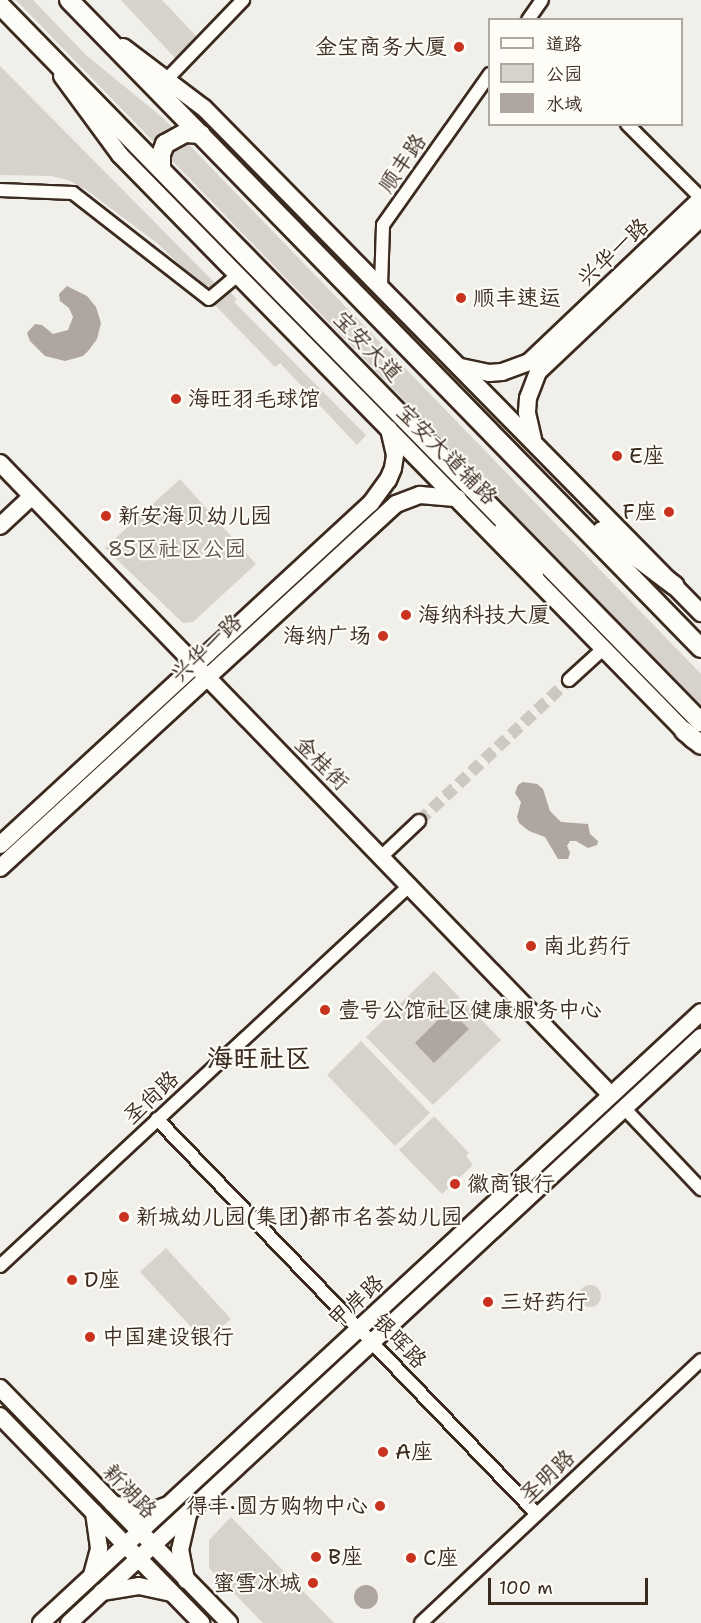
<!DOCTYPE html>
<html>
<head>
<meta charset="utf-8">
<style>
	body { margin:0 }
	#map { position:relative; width:701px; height:1623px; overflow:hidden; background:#f1efea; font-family:"Shantell Sans","LXGW WenKai TC",sans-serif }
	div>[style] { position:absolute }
	.green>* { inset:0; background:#d7d2cc }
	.round { border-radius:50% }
	.water>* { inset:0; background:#aea69f }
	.street-tunnel>* { height:12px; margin-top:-6px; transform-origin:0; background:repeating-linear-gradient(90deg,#cdc8c1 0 12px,transparent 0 18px) }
	.roads { filter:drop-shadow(2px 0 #3b2a1e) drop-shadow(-2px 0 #3b2a1e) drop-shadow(0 2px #3b2a1e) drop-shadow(0 -2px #3b2a1e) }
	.street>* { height:12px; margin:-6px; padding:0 6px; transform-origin:6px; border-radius:6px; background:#fdfcf7 }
	.secondary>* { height:16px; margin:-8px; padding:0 8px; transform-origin:8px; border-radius:8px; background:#fdfcf7 }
	.primary>* { height:18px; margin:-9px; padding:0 9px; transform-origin:9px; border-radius:9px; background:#fdfcf7 }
	.dots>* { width:16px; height:16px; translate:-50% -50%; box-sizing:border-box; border:3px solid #fdfcf7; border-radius:50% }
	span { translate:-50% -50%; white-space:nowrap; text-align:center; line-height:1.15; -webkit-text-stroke:4.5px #fdfcf7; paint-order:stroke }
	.poi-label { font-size:22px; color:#3b2a1e }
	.right { translate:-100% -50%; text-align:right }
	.left { translate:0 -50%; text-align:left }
	.street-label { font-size:22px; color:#3b2a1e }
	.park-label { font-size:22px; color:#62544a }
	.quarter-label { font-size:26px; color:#3b2a1e; font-weight:700 }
	.legend { position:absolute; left:488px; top:18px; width:195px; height:108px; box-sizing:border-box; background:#fdfcf7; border:2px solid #afa8a0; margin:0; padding:8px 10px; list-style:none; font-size:18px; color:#3b2a1e }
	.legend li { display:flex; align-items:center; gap:12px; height:30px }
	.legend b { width:30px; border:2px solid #afa8a0 }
	.scale { position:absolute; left:488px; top:1578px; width:160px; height:27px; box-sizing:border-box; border:3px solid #3b2a1e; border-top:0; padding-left:8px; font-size:18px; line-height:21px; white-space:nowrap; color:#3b2a1e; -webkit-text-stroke:4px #fdfcf7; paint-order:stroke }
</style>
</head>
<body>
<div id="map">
	<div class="green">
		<div style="clip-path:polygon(16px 0,33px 0,86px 55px,163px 118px,701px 674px,701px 706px)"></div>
		<div style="clip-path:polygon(121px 0,162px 0,197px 37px,175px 58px)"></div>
		<div style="clip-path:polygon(0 66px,218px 286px,210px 294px,157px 243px,85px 189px,68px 180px,51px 176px,0 175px)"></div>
		<div style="clip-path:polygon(227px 289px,237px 299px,234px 302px,366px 435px,357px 445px,280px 363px,275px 367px,212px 302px)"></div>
		<div style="clip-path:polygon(180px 479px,256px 564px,193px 622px,183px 623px,105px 548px)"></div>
		<div style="clip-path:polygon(434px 971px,501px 1040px,433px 1105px,366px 1037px)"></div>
		<div style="clip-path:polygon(361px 1041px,430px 1113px,395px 1146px,327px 1075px)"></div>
		<div style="clip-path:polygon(434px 1116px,469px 1153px,466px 1156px,473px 1165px,442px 1194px,399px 1150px)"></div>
		<div style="clip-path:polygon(166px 1248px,231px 1319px,205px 1342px,140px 1272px)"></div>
		<div class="round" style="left:579px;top:1285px;width:22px;height:22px"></div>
		<div style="clip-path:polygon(231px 1517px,334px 1623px,263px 1623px,209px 1568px,209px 1540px)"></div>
	</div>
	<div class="water">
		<div style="clip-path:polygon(67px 286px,87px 296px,96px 307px,101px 323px,97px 339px,89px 350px,83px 356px,65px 361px,45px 356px,30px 341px,27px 333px,35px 324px,42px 325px,53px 334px,68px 330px,73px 317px,69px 308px,60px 301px,59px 294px)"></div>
		<div style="clip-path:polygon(523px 782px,537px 784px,543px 789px,550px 811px,561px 822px,588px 824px,590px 834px,598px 841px,597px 845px,588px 848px,576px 841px,570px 841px,567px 846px,570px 853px,568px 859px,558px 859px,545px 837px,529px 831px,519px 823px,517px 817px,521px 802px,515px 793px,518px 785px)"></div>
		<div style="clip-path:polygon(449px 1009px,469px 1029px,434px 1063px,415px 1043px)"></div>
		<div class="round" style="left:354px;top:1585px;width:24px;height:24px"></div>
	</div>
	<div class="street-tunnel">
		<div style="left:419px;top:821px;width:206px;rotate:-43.2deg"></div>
	</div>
	<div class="roads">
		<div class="street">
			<div style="left:528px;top:20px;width:24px;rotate:-55deg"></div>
			<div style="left:167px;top:79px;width:110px;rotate:-46.1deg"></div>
			<div style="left:627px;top:124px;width:105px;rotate:45deg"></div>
			<div style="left:0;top:190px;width:73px;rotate:2.4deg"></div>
			<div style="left:73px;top:193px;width:172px;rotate:37.9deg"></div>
			<div style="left:209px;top:299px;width:38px;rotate:-40deg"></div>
			<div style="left:381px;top:286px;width:61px;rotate:-88.1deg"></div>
			<div style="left:383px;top:225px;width:185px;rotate:-54.7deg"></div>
			<div style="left:569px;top:680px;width:46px;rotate:-42.4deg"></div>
			<div style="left:382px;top:856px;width:51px;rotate:-43.4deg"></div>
			<div style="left:624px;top:1108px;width:112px;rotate:46.5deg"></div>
			<div style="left:157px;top:1119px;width:548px;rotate:46.11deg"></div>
			<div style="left:0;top:1266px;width:560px;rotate:-42.9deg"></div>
			<div style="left:421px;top:1623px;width:384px;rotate:-43.2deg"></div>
		</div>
		<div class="secondary">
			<div style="left:123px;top:47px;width:101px;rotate:37deg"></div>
			<div style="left:204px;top:108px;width:709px;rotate:45.46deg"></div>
			<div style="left:62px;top:76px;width:98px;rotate:53.7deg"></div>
			<div style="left:120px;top:155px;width:819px;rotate:45.59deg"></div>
			<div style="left:461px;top:367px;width:29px;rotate:12deg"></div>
			<div style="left:489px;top:373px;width:13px;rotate:-4deg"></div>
			<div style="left:502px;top:372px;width:29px;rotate:-20deg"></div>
			<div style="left:529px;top:362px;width:237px;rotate:-43.5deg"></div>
			<div style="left:533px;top:439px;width:28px;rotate:-103deg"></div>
			<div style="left:527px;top:412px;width:14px;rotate:-86deg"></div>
			<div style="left:528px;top:398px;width:28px;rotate:-69deg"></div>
			<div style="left:538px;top:372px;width:224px;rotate:-43.4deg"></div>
			<div style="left:0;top:463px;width:879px;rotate:45.97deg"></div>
			<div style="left:0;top:526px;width:42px;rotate:-43.1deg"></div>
			<div style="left:0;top:845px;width:505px;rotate:-42.67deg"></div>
			<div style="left:371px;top:503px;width:29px;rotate:-54deg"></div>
			<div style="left:388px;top:480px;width:13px;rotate:-67deg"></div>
			<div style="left:393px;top:468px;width:13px;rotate:-81deg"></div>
			<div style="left:395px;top:455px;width:27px;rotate:-103deg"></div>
			<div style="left:0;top:868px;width:538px;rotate:-42.59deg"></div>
			<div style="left:396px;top:504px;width:26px;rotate:-21deg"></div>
			<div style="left:420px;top:495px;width:38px;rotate:5deg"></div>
			<div style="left:0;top:1388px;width:328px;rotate:45.7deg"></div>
			<div style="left:0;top:1416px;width:289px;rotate:45.8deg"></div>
			<div style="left:113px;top:1504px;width:29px;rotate:16deg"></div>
			<div style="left:141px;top:1512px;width:11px;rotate:-5deg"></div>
			<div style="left:152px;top:1511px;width:15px;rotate:-20deg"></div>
			<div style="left:92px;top:1575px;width:28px;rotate:-75deg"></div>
			<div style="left:99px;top:1548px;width:36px;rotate:-98deg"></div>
			<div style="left:186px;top:1580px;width:31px;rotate:-101deg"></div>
			<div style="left:180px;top:1550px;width:39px;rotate:-77deg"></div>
			<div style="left:102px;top:1592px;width:37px;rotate:-9deg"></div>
			<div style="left:139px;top:1586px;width:33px;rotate:12deg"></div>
			<div style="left:41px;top:1623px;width:899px;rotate:-42.79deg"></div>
			<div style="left:69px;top:1623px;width:862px;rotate:-42.84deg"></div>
		</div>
		<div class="primary">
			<div style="left:69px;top:0;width:905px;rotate:45.72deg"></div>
			<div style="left:0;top:5px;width:1003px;rotate:45.65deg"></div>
			<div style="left:161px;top:169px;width:15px;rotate:-90deg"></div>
			<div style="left:161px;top:154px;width:11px;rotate:-68deg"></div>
			<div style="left:165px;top:144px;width:23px;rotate:-29deg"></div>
			<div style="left:185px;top:133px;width:16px;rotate:4deg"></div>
			<div style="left:503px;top:531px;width:54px;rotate:54.8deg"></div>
			<div style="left:602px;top:531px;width:91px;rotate:37deg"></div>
			<div style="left:684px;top:731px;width:22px;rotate:39deg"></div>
		</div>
	</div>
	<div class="dots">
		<div style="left:459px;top:47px;background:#c8321e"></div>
		<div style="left:461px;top:298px;background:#c8321e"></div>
		<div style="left:176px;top:399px;background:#c8321e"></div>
		<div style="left:617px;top:456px;background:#c8321e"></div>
		<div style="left:669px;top:512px;background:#c8321e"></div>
		<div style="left:106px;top:516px;background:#c8321e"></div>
		<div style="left:406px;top:615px;background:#c8321e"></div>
		<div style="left:383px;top:636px;background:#c8321e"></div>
		<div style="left:531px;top:946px;background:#c8321e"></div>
		<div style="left:325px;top:1010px;background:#c8321e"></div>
		<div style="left:455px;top:1184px;background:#c8321e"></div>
		<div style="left:124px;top:1217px;background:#c8321e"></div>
		<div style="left:72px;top:1280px;background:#c8321e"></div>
		<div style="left:488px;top:1302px;background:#c8321e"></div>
		<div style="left:90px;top:1337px;background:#c8321e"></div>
		<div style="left:383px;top:1452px;background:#c8321e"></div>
		<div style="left:380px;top:1506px;background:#c8321e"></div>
		<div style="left:316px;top:1557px;background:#c8321e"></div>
		<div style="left:411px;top:1558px;background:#c8321e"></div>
		<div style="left:313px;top:1583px;background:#c8321e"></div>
	</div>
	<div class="poi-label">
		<span class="right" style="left:447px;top:47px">金宝商务大厦</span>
		<span class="left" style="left:473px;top:298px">顺丰速运</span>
		<span class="left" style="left:188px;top:399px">海旺羽毛球馆</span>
		<span class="left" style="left:629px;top:456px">E座</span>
		<span class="right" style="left:657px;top:512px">F座</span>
		<span class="left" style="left:118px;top:516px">新安海贝幼儿园</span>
		<span class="left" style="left:418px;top:615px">海纳科技大厦</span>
		<span class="right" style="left:371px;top:636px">海纳广场</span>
		<span class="left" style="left:543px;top:946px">南北药行</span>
		<span class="left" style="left:338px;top:1010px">壹号公馆社区健康服务中心</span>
		<span class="left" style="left:467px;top:1184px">徽商银行</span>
		<span class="left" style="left:136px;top:1217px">新城幼儿园(集团)都市名荟幼儿园</span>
		<span class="left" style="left:84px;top:1280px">D座</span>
		<span class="left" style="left:500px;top:1302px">三好药行</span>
		<span class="left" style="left:102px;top:1337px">中国建设银行</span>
		<span class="left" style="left:395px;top:1452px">A座</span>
		<span class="right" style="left:368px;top:1506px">得丰·圆方购物中心</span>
		<span class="left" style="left:328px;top:1557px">B座</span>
		<span class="left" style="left:423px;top:1558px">C座</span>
		<span class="right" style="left:301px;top:1583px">蜜雪冰城</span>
	</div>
	<div class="street-label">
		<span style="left:402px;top:163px;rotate:-55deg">顺丰路</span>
		<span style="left:613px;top:252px;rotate:-43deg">兴华一路</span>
		<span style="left:368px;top:346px;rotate:46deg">宝安大道</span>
		<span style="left:447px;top:454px;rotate:45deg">宝安大道辅路</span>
		<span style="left:206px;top:648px;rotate:-43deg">兴华一路</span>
		<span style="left:322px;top:763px;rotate:45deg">金桂街</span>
		<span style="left:151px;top:1097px;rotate:-43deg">圣尚路</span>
		<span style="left:356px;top:1301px;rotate:-43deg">甲岸路</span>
		<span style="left:400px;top:1341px;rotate:46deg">银晖路</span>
		<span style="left:547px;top:1476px;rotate:-43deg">圣明路</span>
		<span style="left:130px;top:1491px;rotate:46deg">新湖路</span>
	</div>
	<div class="park-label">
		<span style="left:177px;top:549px">85区社区公园</span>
	</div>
	<div class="quarter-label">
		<span style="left:259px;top:1058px">海旺社区</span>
	</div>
	<ul class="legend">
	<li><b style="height:8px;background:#fdfcf7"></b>道路</li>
	<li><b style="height:16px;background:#d7d2cc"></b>公园</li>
	<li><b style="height:16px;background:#aea69f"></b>水域</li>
	</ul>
	<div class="scale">100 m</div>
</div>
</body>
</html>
